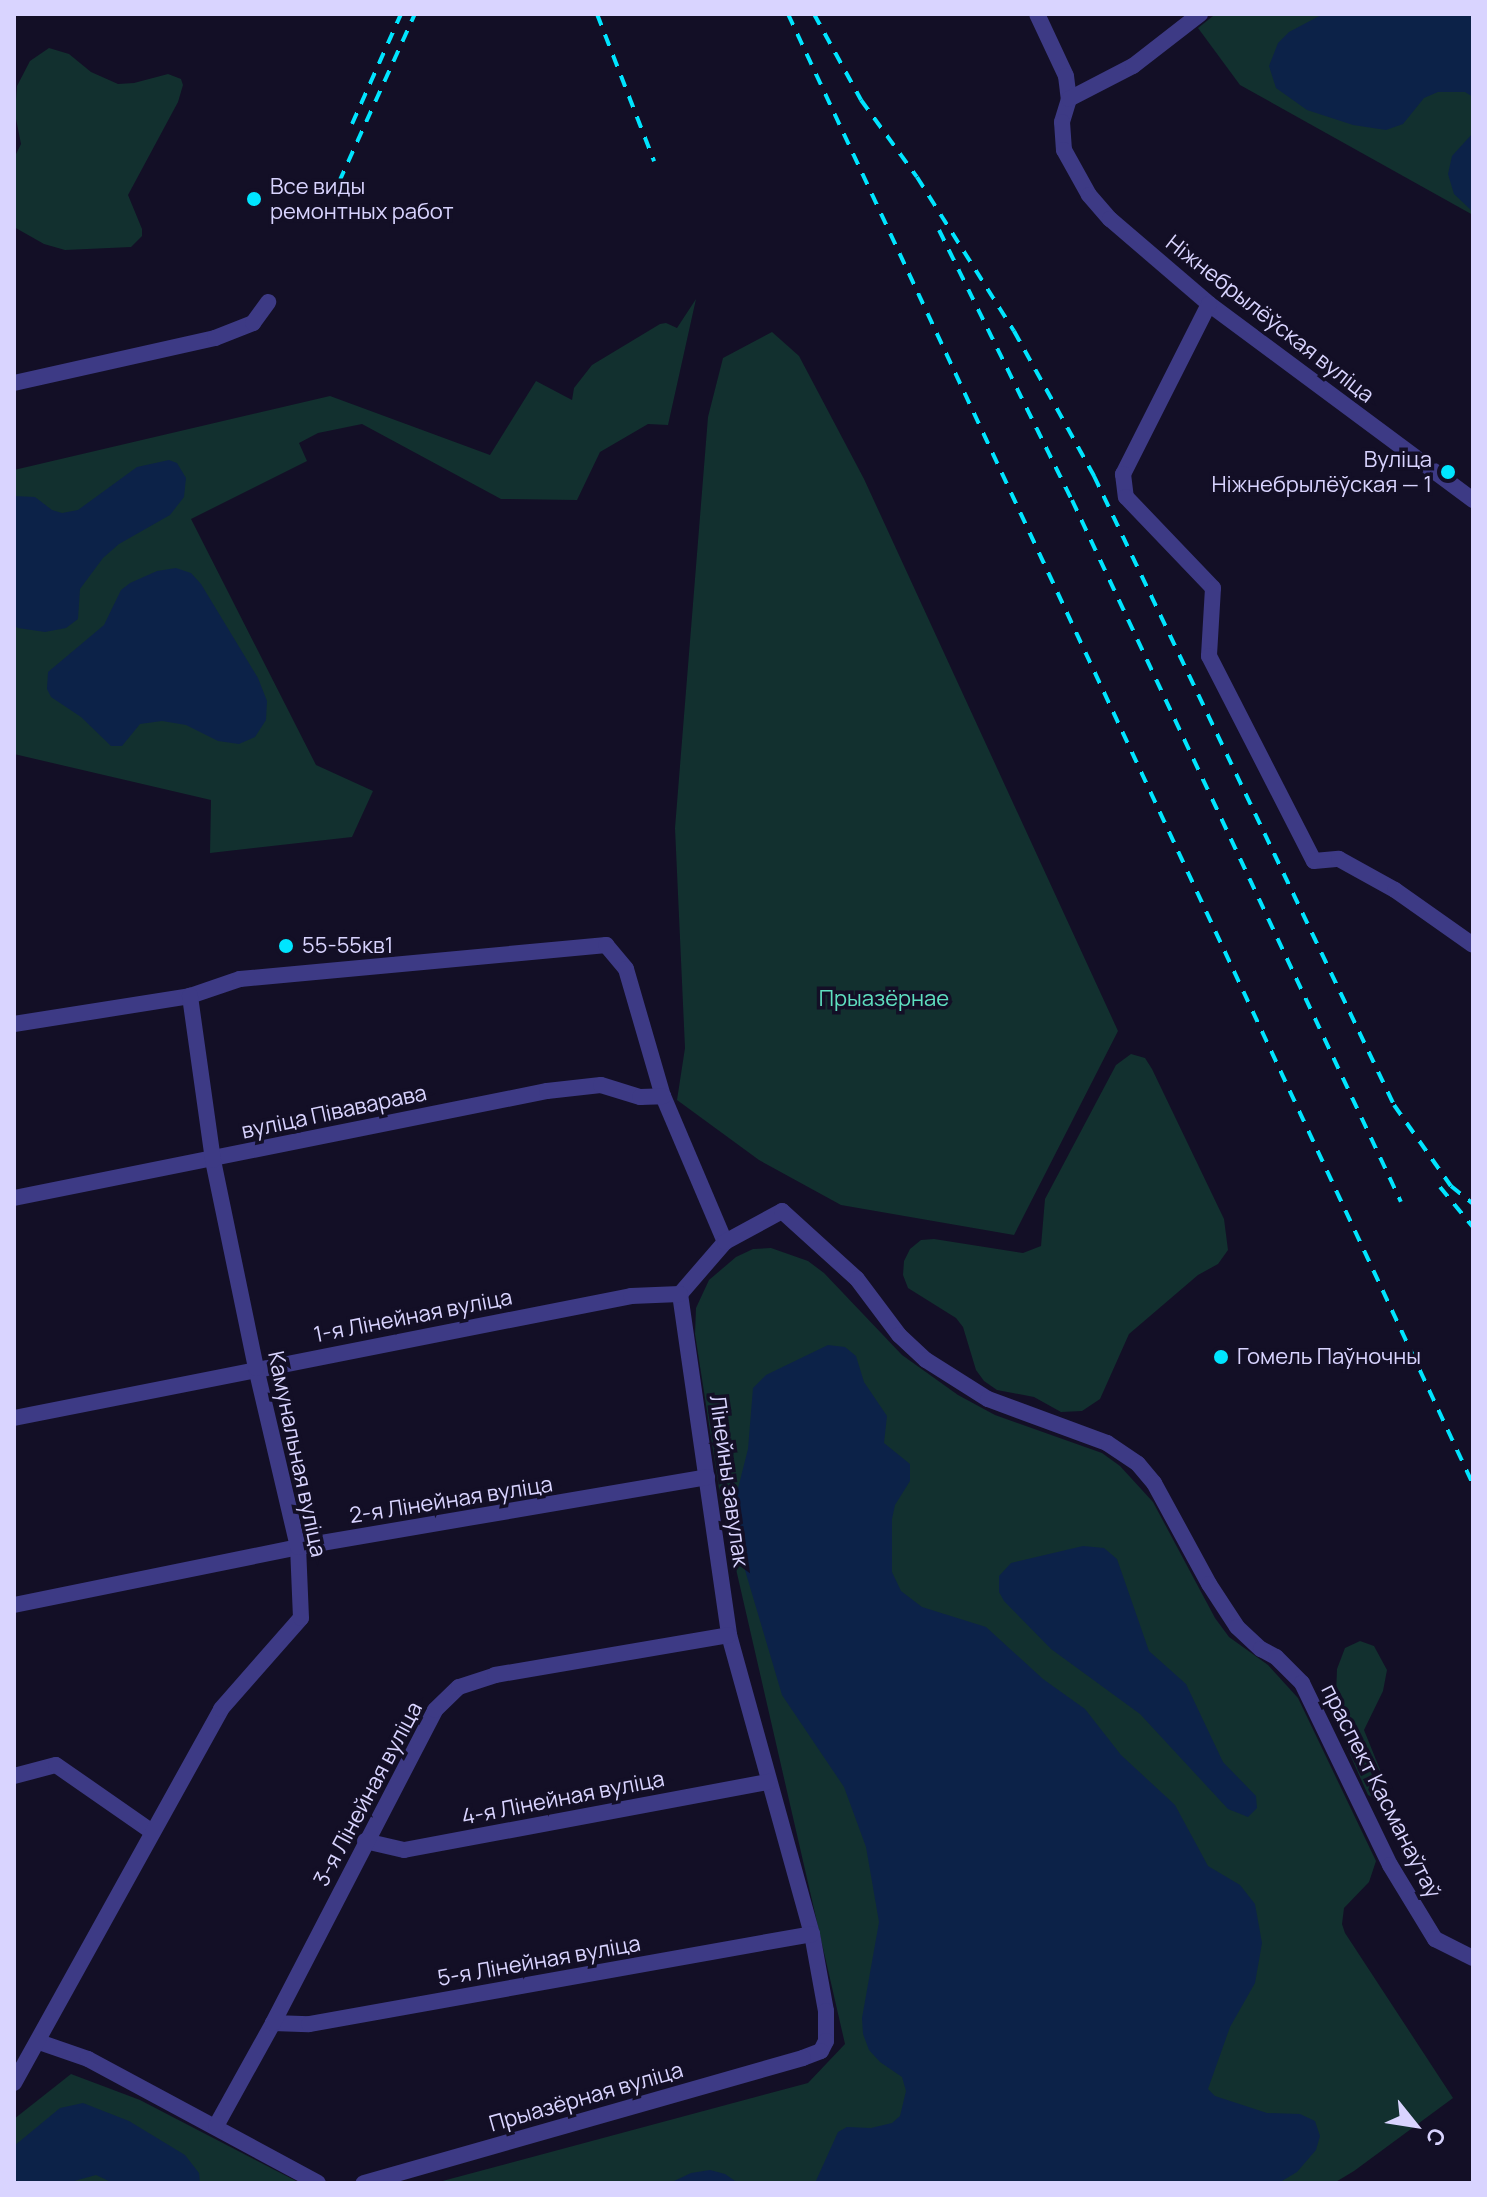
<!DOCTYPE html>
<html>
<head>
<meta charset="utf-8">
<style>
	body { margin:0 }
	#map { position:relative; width:1487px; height:2197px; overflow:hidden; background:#130f26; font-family:Manrope,sans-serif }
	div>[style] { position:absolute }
	.green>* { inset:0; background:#12302f }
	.water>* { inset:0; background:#0c2248 }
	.street>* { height:16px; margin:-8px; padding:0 8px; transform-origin:8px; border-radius:8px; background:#3d3a85 }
	.rail>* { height:4px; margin-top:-2px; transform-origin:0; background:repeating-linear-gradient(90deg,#00e5ff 0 12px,transparent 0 22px) }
	.dots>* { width:22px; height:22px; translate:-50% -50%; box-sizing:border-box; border:4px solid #130f26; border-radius:50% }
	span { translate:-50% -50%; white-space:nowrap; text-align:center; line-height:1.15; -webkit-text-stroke:7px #130f26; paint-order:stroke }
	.poi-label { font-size:22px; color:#d9d4ff }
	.left { translate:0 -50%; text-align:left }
	.right { translate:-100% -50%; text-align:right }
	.street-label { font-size:22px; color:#d9d4ff }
	.park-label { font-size:22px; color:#5fe0c0 }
	.frame { position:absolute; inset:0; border:16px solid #d9d4ff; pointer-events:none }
	.north { position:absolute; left:1375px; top:2085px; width:80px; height:80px; -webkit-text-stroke:6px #130f26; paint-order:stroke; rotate:120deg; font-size:22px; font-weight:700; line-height:32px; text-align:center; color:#d9d4ff }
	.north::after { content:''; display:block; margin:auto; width:28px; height:36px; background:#d9d4ff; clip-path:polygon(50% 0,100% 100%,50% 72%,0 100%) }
</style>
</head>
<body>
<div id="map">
	<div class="green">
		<div style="clip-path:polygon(1228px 14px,1473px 14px,1473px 215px,1240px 85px,1198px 28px,1213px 16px)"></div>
		<div style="clip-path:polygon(49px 48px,69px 54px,91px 72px,118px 84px,134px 83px,168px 74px,181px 79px,183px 85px,178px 102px,128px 195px,142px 229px,142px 236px,131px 247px,65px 250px,44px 244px,14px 227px,14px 158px,21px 144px,15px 114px,17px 86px,30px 61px)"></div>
		<div style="clip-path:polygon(696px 299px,668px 425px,648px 424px,600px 452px,577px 500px,501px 499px,362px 424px,318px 433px,299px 443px,307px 461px,191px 519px,316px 765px,373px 791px,352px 837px,210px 853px,211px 800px,14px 754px,14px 470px,330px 396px,490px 455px,536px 381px,572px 400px,574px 388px,592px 365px,660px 324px,666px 323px,677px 328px)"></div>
		<div style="clip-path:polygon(772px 332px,799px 356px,864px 479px,1118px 1031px,1014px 1235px,841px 1205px,759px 1160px,677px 1100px,685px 1048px,675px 828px,708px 417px,723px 358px)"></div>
		<div style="clip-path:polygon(1131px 1054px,1145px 1058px,1152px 1069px,1224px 1219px,1228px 1250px,1218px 1264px,1198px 1275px,1129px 1334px,1100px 1399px,1082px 1411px,1061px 1412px,1034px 1397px,997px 1390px,984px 1381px,976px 1370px,963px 1327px,956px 1318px,908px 1288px,903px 1275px,904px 1261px,910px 1249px,921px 1240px,934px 1239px,1023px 1253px,1041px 1246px,1045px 1199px,1116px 1065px)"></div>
		<div style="clip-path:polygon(771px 1248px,808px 1261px,824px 1273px,902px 1355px,958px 1395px,995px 1415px,1102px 1453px,1120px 1466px,1153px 1502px,1215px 1618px,1229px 1637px,1268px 1665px,1298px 1698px,1376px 1861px,1369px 1882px,1344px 1908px,1342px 1924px,1345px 1933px,1453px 2098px,1354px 2171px,1334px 2183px,435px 2183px,808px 2083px,845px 2044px,722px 1508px,695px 1334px,696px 1308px,709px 1280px,736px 1257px,753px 1249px)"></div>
		<div style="clip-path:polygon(1360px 1641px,1374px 1646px,1387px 1670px,1383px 1691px,1364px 1730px,1387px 1787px,1384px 1799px,1379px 1801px,1368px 1795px,1335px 1721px,1337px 1669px,1345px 1648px)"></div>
		<div style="clip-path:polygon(71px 2074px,140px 2100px,300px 2183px,14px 2183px,14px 2119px)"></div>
	</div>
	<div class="water">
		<div style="clip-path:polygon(1323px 14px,1473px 14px,1473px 97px,1465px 92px,1438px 92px,1424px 98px,1403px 124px,1386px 130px,1353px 125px,1307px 110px,1276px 88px,1269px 66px,1278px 43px,1289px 32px)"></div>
		<div style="clip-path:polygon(1473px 133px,1473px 212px,1454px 194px,1448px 174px,1452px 156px)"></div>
		<div style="clip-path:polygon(169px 460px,177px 463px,186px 478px,184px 497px,170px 515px,119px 544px,103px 558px,80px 589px,78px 619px,66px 628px,45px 632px,18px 628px,14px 625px,14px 496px,35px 497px,52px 510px,62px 513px,78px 510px,137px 467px)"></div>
		<div style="clip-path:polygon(176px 568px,191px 573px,201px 584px,258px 678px,267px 701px,266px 720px,255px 737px,239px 744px,218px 741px,186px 725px,162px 721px,140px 724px,122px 746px,111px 746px,81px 717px,51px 697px,47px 689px,48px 672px,104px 625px,121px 590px,130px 583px,157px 571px)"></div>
		<div style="clip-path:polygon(828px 1345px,845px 1347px,856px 1356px,864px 1382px,887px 1416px,884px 1443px,910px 1464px,910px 1481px,895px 1505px,892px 1519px,892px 1572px,901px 1591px,922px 1607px,986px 1627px,1043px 1679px,1085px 1709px,1121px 1755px,1175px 1805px,1208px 1866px,1240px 1885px,1255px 1904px,1262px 1943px,1255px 1983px,1230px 2027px,1208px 2089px,1215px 2096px,1267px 2113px,1300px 2114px,1315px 2121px,1320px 2136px,1316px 2150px,1297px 2172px,1282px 2181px,815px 2183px,838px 2132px,847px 2127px,871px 2128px,892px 2123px,900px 2116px,906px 2091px,902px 2077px,880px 2062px,869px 2050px,863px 2034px,862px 2018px,879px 1922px,866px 1847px,844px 1787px,782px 1695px,742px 1560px,735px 1500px,748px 1449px,753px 1388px,766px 1375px)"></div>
		<div style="clip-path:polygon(1083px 1546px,1104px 1548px,1117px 1559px,1149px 1651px,1186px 1684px,1223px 1762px,1256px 1796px,1257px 1808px,1248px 1817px,1228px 1809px,1140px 1714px,1051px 1649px,1004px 1601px,999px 1592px,999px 1576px,1011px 1563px)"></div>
		<div style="clip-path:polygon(83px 2103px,129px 2121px,185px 2155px,199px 2173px,200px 2183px,113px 2183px,96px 2175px,67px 2183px,14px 2183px,14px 2146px,60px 2108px)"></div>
		<div style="clip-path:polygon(710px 2170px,725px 2174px,738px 2183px,670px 2183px,691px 2173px)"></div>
	</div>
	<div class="street">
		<div style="left:1037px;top:14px;width:68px;rotate:64.9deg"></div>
		<div style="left:1066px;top:76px;width:23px;rotate:83deg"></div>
		<div style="left:1069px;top:99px;width:24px;rotate:107deg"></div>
		<div style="left:1062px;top:122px;width:28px;rotate:86deg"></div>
		<div style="left:1064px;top:150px;width:51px;rotate:60.9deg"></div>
		<div style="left:1089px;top:195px;width:32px;rotate:49deg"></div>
		<div style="left:1110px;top:219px;width:130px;rotate:40.6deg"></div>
		<div style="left:1209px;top:304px;width:329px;rotate:36.6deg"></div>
		<div style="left:1069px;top:99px;width:72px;rotate:-27.3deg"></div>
		<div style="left:1133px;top:66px;width:85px;rotate:-37.8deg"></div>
		<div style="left:1209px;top:304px;width:191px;rotate:116.8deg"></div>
		<div style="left:1123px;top:474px;width:23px;rotate:83deg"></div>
		<div style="left:1126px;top:497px;width:126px;rotate:46.3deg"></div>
		<div style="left:1213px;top:588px;width:68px;rotate:93.4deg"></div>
		<div style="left:1209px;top:656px;width:230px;rotate:62.9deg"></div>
		<div style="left:1314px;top:861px;width:25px;rotate:-5deg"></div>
		<div style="left:1339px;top:859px;width:64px;rotate:29deg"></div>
		<div style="left:1395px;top:890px;width:95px;rotate:35.2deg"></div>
		<div style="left:14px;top:383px;width:206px;rotate:-12.6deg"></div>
		<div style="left:215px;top:338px;width:41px;rotate:-21.5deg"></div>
		<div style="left:253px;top:323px;width:26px;rotate:-54deg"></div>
		<div style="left:14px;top:1024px;width:178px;rotate:-9deg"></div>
		<div style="left:190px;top:996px;width:53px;rotate:-18.8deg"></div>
		<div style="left:240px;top:979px;width:368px;rotate:-5.3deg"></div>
		<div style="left:606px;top:945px;width:31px;rotate:50deg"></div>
		<div style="left:626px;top:969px;width:132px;rotate:73.8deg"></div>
		<div style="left:663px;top:1096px;width:159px;rotate:67deg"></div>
		<div style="left:725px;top:1242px;width:69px;rotate:130.9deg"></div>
		<div style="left:680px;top:1294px;width:345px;rotate:81.8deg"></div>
		<div style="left:729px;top:1635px;width:310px;rotate:74.5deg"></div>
		<div style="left:812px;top:1934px;width:78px;rotate:79.7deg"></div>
		<div style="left:826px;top:2011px;width:30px;rotate:90deg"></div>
		<div style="left:826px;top:2041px;width:11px;rotate:117deg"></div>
		<div style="left:821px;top:2051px;width:19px;rotate:159deg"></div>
		<div style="left:803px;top:2058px;width:457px;rotate:164.1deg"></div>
		<div style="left:14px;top:1198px;width:544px;rotate:-11.35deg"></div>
		<div style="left:547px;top:1091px;width:54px;rotate:-6.3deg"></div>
		<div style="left:601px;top:1085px;width:41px;rotate:17.1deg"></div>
		<div style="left:640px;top:1097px;width:23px;rotate:-2deg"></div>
		<div style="left:725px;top:1242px;width:65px;rotate:-28.5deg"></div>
		<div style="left:782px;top:1211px;width:101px;rotate:42.2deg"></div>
		<div style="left:857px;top:1279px;width:70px;rotate:53.1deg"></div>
		<div style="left:899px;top:1335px;width:37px;rotate:43deg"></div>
		<div style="left:926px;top:1360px;width:73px;rotate:32.2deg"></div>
		<div style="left:988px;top:1399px;width:127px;rotate:20.3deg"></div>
		<div style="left:1107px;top:1443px;width:37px;rotate:34deg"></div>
		<div style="left:1138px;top:1464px;width:25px;rotate:50deg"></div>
		<div style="left:1154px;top:1483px;width:115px;rotate:61.4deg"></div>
		<div style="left:1209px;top:1584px;width:51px;rotate:56.9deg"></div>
		<div style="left:1237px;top:1627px;width:33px;rotate:43deg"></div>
		<div style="left:1261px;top:1649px;width:17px;rotate:28deg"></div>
		<div style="left:1276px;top:1657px;width:37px;rotate:45deg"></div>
		<div style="left:1302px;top:1683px;width:202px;rotate:64.2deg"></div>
		<div style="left:1390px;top:1865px;width:87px;rotate:58.7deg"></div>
		<div style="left:1435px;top:1939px;width:42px;rotate:26.6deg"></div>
		<div style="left:14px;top:1418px;width:629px;rotate:-11.18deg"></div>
		<div style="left:631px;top:1296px;width:49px;rotate:-2.3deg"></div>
		<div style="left:14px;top:1605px;width:290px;rotate:-11.5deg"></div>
		<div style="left:298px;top:1547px;width:415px;rotate:-9.7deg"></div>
		<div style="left:14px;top:1776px;width:43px;rotate:-14.7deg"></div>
		<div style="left:56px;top:1765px;width:116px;rotate:34.8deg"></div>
		<div style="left:365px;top:1841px;width:40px;rotate:13deg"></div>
		<div style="left:404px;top:1850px;width:371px;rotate:-10.6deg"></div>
		<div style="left:273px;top:2023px;width:36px;rotate:2deg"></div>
		<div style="left:309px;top:2024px;width:511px;rotate:-10.14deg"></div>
		<div style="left:39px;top:2042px;width:52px;rotate:19.1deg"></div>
		<div style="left:88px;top:2059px;width:261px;rotate:28.3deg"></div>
		<div style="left:14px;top:2083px;width:427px;rotate:-61deg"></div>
		<div style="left:221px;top:1709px;width:121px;rotate:-48.7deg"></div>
		<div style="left:301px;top:1618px;width:71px;rotate:-92.4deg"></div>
		<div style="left:298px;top:1547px;width:184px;rotate:-103.2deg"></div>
		<div style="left:256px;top:1368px;width:212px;rotate:-101.7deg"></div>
		<div style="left:213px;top:1160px;width:166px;rotate:-98deg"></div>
		<div style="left:216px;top:2126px;width:118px;rotate:-61deg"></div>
		<div style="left:273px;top:2023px;width:352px;rotate:-62.6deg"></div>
		<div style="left:435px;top:1710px;width:33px;rotate:-44deg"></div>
		<div style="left:459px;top:1687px;width:38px;rotate:-18deg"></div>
		<div style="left:495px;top:1675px;width:237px;rotate:-9.7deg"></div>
	</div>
	<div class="rail">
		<div style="left:597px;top:14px;width:158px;rotate:68.8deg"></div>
		<div style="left:788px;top:14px;width:1622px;rotate:65.02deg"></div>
		<div style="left:814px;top:14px;width:98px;rotate:61.3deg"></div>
		<div style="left:861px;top:100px;width:95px;rotate:54deg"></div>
		<div style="left:917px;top:177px;width:182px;rotate:57.8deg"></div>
		<div style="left:1014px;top:331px;width:166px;rotate:61.1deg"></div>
		<div style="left:1094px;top:476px;width:697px;rotate:64.5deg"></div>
		<div style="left:1394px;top:1105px;width:99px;rotate:54.9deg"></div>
		<div style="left:1451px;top:1186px;width:28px;rotate:39deg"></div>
		<div style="left:352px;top:124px;width:120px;rotate:-66deg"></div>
		<div style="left:339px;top:182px;width:184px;rotate:-65.7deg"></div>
		<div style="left:939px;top:230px;width:301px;rotate:63.8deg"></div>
		<div style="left:1072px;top:500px;width:775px;rotate:64.89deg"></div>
		<div style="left:1440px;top:1187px;width:52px;rotate:50.5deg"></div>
	</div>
	<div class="dots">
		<div style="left:254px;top:199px;background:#00e5ff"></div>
		<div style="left:1448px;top:472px;background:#00e5ff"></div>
		<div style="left:286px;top:946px;background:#00e5ff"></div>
		<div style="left:1221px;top:1357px;background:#00e5ff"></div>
	</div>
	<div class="poi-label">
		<span class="left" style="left:270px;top:199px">Все виды<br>ремонтных работ</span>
		<span class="right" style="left:1432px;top:472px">Вуліца<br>Ніжнебрылёўская — 1</span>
		<span class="left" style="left:302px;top:946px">55-55кв1</span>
		<span class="left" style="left:1237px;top:1357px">Гомель Паўночны</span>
	</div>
	<div class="street-label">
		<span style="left:1270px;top:319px;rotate:38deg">Ніжнебрылёўская вуліца</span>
		<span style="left:334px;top:1112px;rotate:-12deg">вуліца Піваварава</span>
		<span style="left:413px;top:1316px;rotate:-11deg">1-я Лінейная вуліца</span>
		<span style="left:297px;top:1454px;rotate:78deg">Камунальная вуліца</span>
		<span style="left:729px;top:1481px;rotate:82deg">Лінейны завулак</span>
		<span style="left:451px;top:1500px;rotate:-9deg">2-я Лінейная вуліца</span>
		<span style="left:1381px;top:1791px;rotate:63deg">праспект Касманаўтаў</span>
		<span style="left:368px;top:1794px;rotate:-62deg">3-я Лінейная вуліца</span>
		<span style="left:563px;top:1798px;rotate:-11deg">4-я Лінейная вуліца</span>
		<span style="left:539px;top:1961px;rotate:-10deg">5-я Лінейная вуліца</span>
		<span style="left:586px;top:2097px;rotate:-16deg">Прыазёрная вуліца</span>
	</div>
	<div class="park-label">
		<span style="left:884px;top:999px">Прыазёрнае</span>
	</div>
	<div class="frame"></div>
	<div class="north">С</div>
</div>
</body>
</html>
